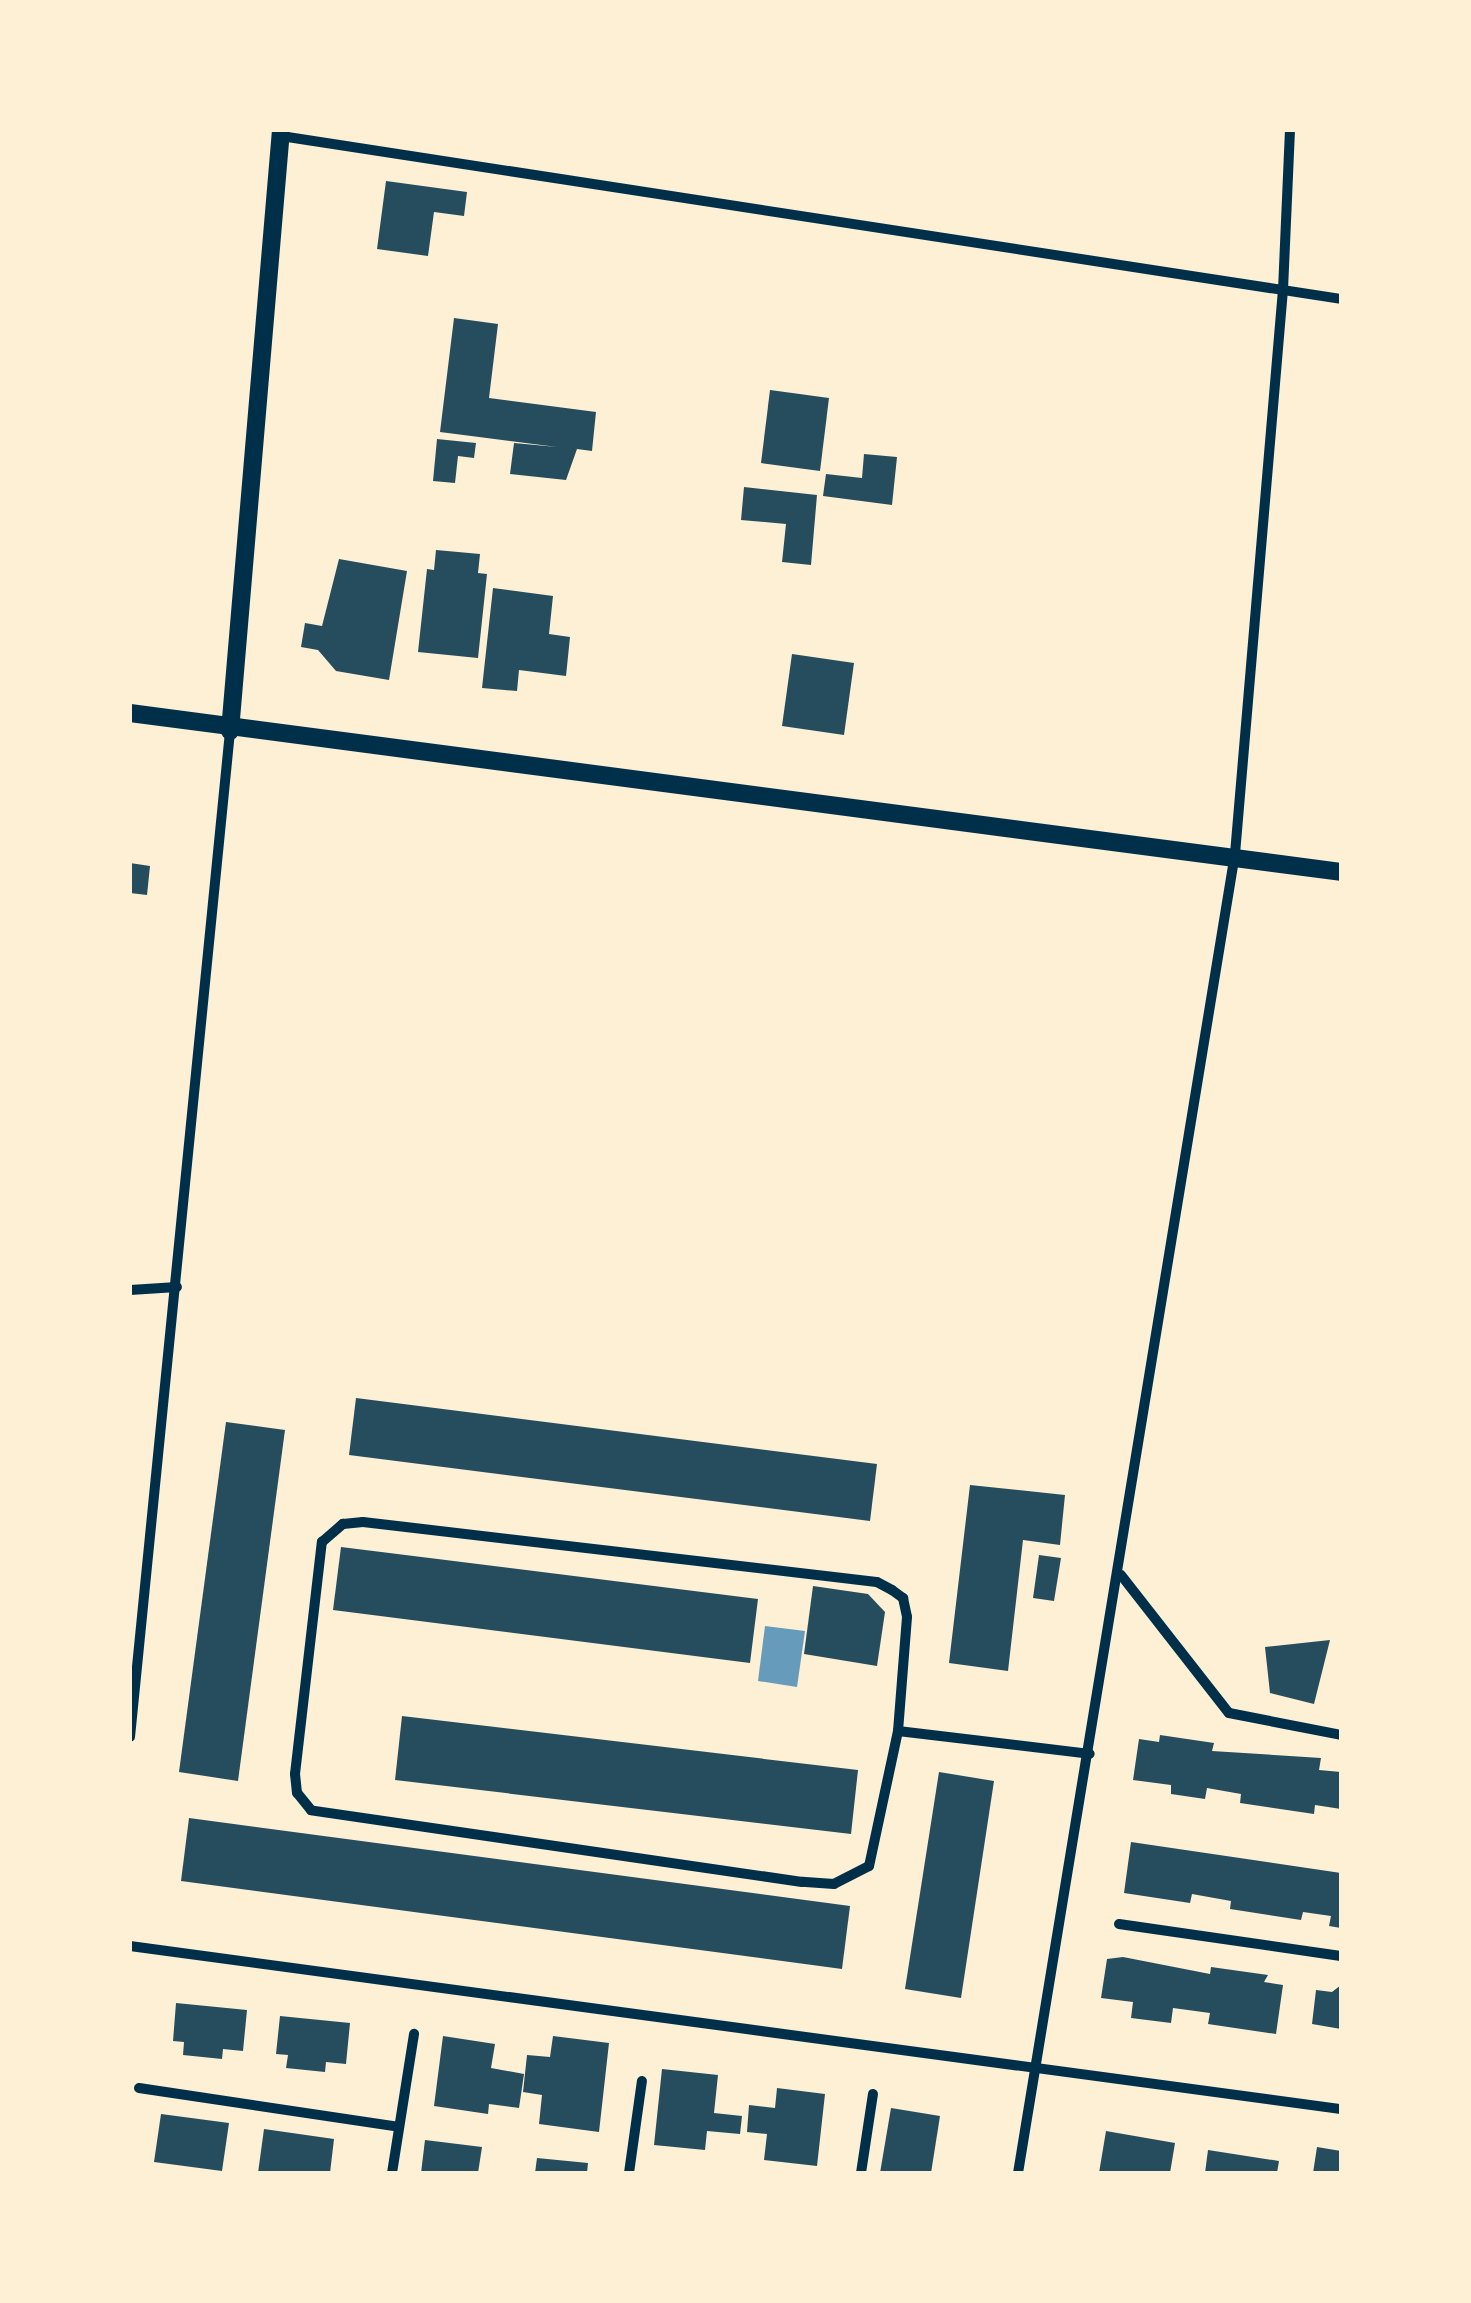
<!DOCTYPE html>
<html>
<head>
<meta charset="utf-8">
<style>
	body { margin:0 }
	#map { position:relative; width:1471px; height:2303px; overflow:hidden; background:#fdf0d5; font-family:Karla,sans-serif }
	div>[style] { position:absolute }
	.water>* { inset:0; background:#669bbc }
	.building>* { inset:0; background:#264d5e }
	.minor>* { height:10px; margin:-5px; padding:0 5px; transform-origin:5px; border-radius:5px; background:#003049 }
	.tertiary>* { height:18px; margin:-9px; padding:0 9px; transform-origin:9px; border-radius:9px; background:#003049 }
	span { translate:-50% -50%; white-space:nowrap; text-align:center; line-height:1.15; -webkit-text-stroke:9px #fdf0d5; paint-order:stroke }
	.frame { position:absolute; inset:0; border:132px solid #fdf0d5; pointer-events:none }
</style>
</head>
<body>
<div id="map">
	<div class="water">
		<div style="clip-path:polygon(765px 1626px,805px 1631px,797px 1687px,758px 1681px)"></div>
	</div>
	<div class="building">
		<div style="clip-path:polygon(386px 181px,467px 192px,464px 216px,434px 212px,428px 256px,377px 249px)"></div>
		<div style="clip-path:polygon(454px 318px,498px 324px,489px 398px,596px 412px,592px 451px,577px 449px,566px 480px,510px 474px,514px 443px,557px 447px,440px 432px)"></div>
		<div style="clip-path:polygon(770px 390px,829px 398px,820px 471px,761px 463px)"></div>
		<div style="clip-path:polygon(437px 439px,476px 443px,474px 458px,458px 456px,455px 483px,433px 481px)"></div>
		<div style="clip-path:polygon(864px 454px,897px 457px,892px 505px,823px 496px,826px 474px,862px 478px)"></div>
		<div style="clip-path:polygon(744px 487px,817px 495px,811px 565px,782px 562px,786px 524px,741px 520px)"></div>
		<div style="clip-path:polygon(436px 550px,480px 554px,478px 573px,487px 574px,478px 658px,418px 652px,427px 569px,434px 570px)"></div>
		<div style="clip-path:polygon(339px 559px,407px 571px,389px 680px,336px 671px,318px 650px,301px 647px,305px 623px,322px 626px)"></div>
		<div style="clip-path:polygon(493px 588px,553px 596px,549px 634px,570px 637px,566px 676px,519px 670px,517px 691px,482px 688px)"></div>
		<div style="clip-path:polygon(792px 654px,854px 663px,844px 735px,782px 726px)"></div>
		<div style="clip-path:polygon(130px 863px,150px 866px,147px 895px,130px 893px)"></div>
		<div style="clip-path:polygon(356px 1398px,877px 1464px,870px 1521px,349px 1455px)"></div>
		<div style="clip-path:polygon(226px 1422px,285px 1430px,238px 1781px,179px 1772px)"></div>
		<div style="clip-path:polygon(970px 1485px,1065px 1495px,1060px 1545px,1023px 1540px,1008px 1671px,949px 1663px)"></div>
		<div style="clip-path:polygon(341px 1547px,758px 1599px,750px 1663px,333px 1610px)"></div>
		<div style="clip-path:polygon(1039px 1555px,1061px 1558px,1054px 1601px,1033px 1598px)"></div>
		<div style="clip-path:polygon(813px 1586px,868px 1594px,885px 1612px,877px 1666px,804px 1654px)"></div>
		<div style="clip-path:polygon(1330px 1640px,1314px 1704px,1270px 1693px,1265px 1647px)"></div>
		<div style="clip-path:polygon(402px 1716px,858px 1770px,851px 1834px,395px 1780px)"></div>
		<div style="clip-path:polygon(1160px 1735px,1214px 1743px,1212px 1751px,1321px 1758px,1319px 1770px,1341px 1772px,1341px 1809px,1315px 1805px,1314px 1814px,1240px 1803px,1241px 1794px,1207px 1788px,1205px 1799px,1171px 1794px,1171px 1785px,1133px 1780px,1139px 1739px,1159px 1742px)"></div>
		<div style="clip-path:polygon(939px 1772px,994px 1781px,961px 1998px,905px 1989px)"></div>
		<div style="clip-path:polygon(189px 1818px,850px 1906px,842px 1969px,181px 1881px)"></div>
		<div style="clip-path:polygon(1131px 1842px,1341px 1873px,1341px 1928px,1329px 1926px,1331px 1916px,1303px 1912px,1301px 1920px,1230px 1909px,1231px 1901px,1192px 1894px,1190px 1903px,1124px 1893px)"></div>
		<div style="clip-path:polygon(1123px 1957px,1210px 1974px,1211px 1967px,1268px 1975px,1264px 1982px,1283px 1985px,1276px 2034px,1208px 2024px,1210px 2013px,1173px 2008px,1171px 2023px,1131px 2018px,1133px 2002px,1101px 1998px,1107px 1959px)"></div>
		<div style="clip-path:polygon(1341px 1985px,1341px 2029px,1312px 2024px,1316px 1990px,1332px 1992px)"></div>
		<div style="clip-path:polygon(176px 2003px,247px 2010px,243px 2051px,223px 2049px,222px 2059px,183px 2055px,184px 2042px,173px 2041px)"></div>
		<div style="clip-path:polygon(280px 2016px,350px 2023px,346px 2064px,326px 2062px,325px 2072px,286px 2068px,288px 2055px,276px 2054px)"></div>
		<div style="clip-path:polygon(443px 2036px,495px 2044px,491px 2068px,524px 2074px,519px 2108px,489px 2104px,488px 2114px,434px 2106px)"></div>
		<div style="clip-path:polygon(553px 2036px,609px 2043px,599px 2132px,539px 2124px,542px 2095px,523px 2092px,527px 2055px,550px 2057px)"></div>
		<div style="clip-path:polygon(662px 2069px,718px 2075px,714px 2113px,742px 2116px,740px 2134px,707px 2131px,705px 2150px,654px 2145px)"></div>
		<div style="clip-path:polygon(777px 2088px,825px 2094px,817px 2166px,764px 2160px,767px 2134px,747px 2132px,749px 2105px,775px 2108px)"></div>
		<div style="clip-path:polygon(891px 2108px,940px 2116px,931px 2173px,880px 2173px)"></div>
		<div style="clip-path:polygon(161px 2114px,229px 2123px,222px 2171px,154px 2162px)"></div>
		<div style="clip-path:polygon(264px 2129px,334px 2139px,330px 2173px,258px 2173px)"></div>
		<div style="clip-path:polygon(1106px 2131px,1175px 2143px,1170px 2173px,1099px 2173px)"></div>
		<div style="clip-path:polygon(425px 2140px,482px 2147px,478px 2173px,421px 2173px)"></div>
		<div style="clip-path:polygon(1317px 2147px,1341px 2151px,1340px 2173px,1313px 2173px)"></div>
		<div style="clip-path:polygon(1208px 2150px,1279px 2161px,1277px 2173px,1205px 2173px)"></div>
		<div style="clip-path:polygon(537px 2158px,588px 2163px,587px 2173px,535px 2173px)"></div>
	</div>
	<div class="minor">
		<div style="left:281px;top:136px;width:1072px;rotate:8.74deg"></div>
		<div style="left:130px;top:1290px;width:47px;rotate:-3.7deg"></div>
		<div style="left:363px;top:1522px;width:517px;rotate:6.66deg"></div>
		<div style="left:877px;top:1582px;width:17px;rotate:28deg"></div>
		<div style="left:892px;top:1590px;width:14px;rotate:36deg"></div>
		<div style="left:903px;top:1598px;width:19px;rotate:78deg"></div>
		<div style="left:907px;top:1617px;width:114px;rotate:94.5deg"></div>
		<div style="left:898px;top:1731px;width:138px;rotate:102.1deg"></div>
		<div style="left:869px;top:1866px;width:39px;rotate:153deg"></div>
		<div style="left:834px;top:1884px;width:32px;rotate:-176deg"></div>
		<div style="left:802px;top:1882px;width:496px;rotate:-171.7deg"></div>
		<div style="left:311px;top:1810px;width:22px;rotate:-129deg"></div>
		<div style="left:297px;top:1793px;width:19px;rotate:-96deg"></div>
		<div style="left:295px;top:1774px;width:234px;rotate:-83.4deg"></div>
		<div style="left:322px;top:1542px;width:28px;rotate:-41deg"></div>
		<div style="left:343px;top:1524px;width:20px;rotate:-6deg"></div>
		<div style="left:1121px;top:1575px;width:175px;rotate:52deg"></div>
		<div style="left:1229px;top:1713px;width:114px;rotate:11.1deg"></div>
		<div style="left:898px;top:1731px;width:193px;rotate:6.8deg"></div>
		<div style="left:130px;top:1737px;width:1011px;rotate:-84.32deg"></div>
		<div style="left:1119px;top:1924px;width:224px;rotate:8.2deg"></div>
		<div style="left:130px;top:1946px;width:1222px;rotate:7.67deg"></div>
		<div style="left:139px;top:2088px;width:263px;rotate:8.5deg"></div>
		<div style="left:392px;top:2173px;width:141px;rotate:-81deg"></div>
		<div style="left:629px;top:2173px;width:93px;rotate:-82deg"></div>
		<div style="left:861px;top:2173px;width:80px;rotate:-81.4deg"></div>
		<div style="left:1018px;top:2173px;width:1337px;rotate:-80.66deg"></div>
		<div style="left:1235px;top:854px;width:566px;rotate:-85.14deg"></div>
		<div style="left:1283px;top:290px;width:160px;rotate:-87.5deg"></div>
	</div>
	<div class="tertiary">
		<div style="left:130px;top:713px;width:1221px;rotate:7.48deg"></div>
		<div style="left:230px;top:731px;width:603px;rotate:-85.15deg"></div>
	</div>
	<div class="frame"></div>
</div>
</body>
</html>
